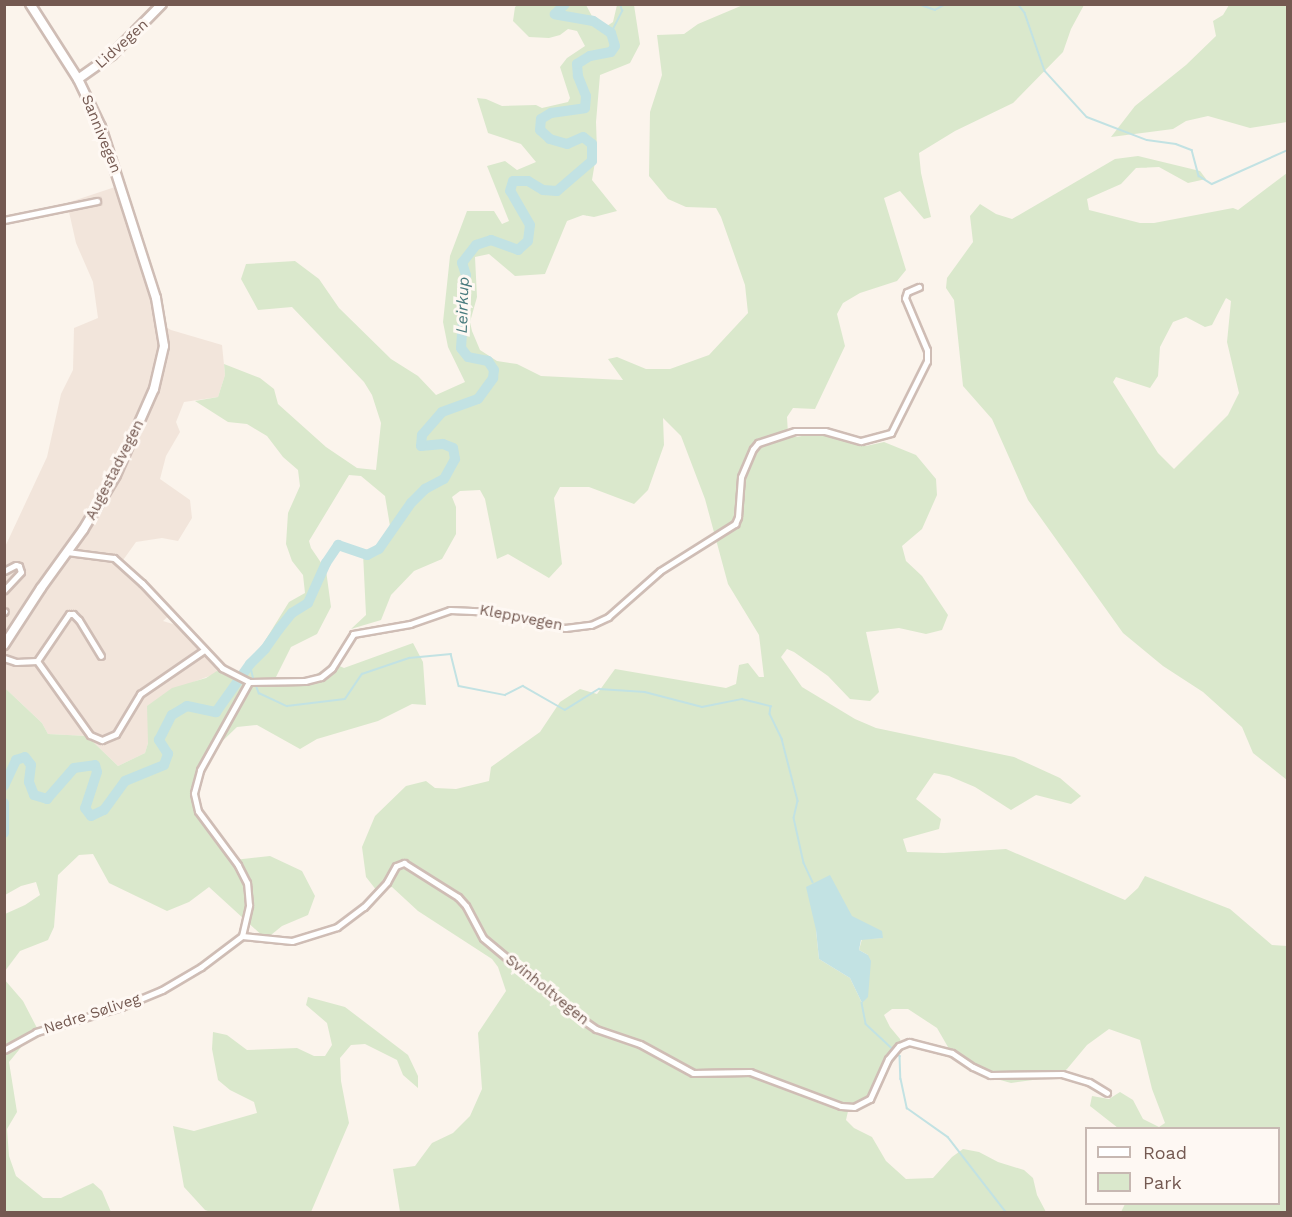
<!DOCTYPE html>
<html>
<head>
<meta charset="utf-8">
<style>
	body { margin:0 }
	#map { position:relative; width:1292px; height:1217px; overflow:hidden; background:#fbf4ec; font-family:"Work Sans",sans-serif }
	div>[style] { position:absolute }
	.residential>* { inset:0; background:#f2e5db }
	.green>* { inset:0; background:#dae8cc }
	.water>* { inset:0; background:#c2e2e3 }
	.stream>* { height:1.5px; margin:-0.75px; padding:0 0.75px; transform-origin:0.75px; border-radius:0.75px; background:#c2e2e3 }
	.river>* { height:10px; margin:-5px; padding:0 5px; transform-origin:5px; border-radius:5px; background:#c2e2e3 }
	.roads { filter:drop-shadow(2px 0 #cfbdb5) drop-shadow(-2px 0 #cfbdb5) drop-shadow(0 2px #cfbdb5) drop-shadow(0 -2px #cfbdb5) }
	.street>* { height:5px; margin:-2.5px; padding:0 2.5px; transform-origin:2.5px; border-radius:2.5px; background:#fff }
	.secondary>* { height:8px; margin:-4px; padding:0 4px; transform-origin:4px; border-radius:4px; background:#fff }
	span { translate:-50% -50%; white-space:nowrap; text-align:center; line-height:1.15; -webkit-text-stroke:6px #fef8f3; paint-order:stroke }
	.street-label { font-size:15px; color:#745951 }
	.water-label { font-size:16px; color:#497b7e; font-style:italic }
	.frame { position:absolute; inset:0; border:6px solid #745951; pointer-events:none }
	.legend { position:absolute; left:1085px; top:1127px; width:195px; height:78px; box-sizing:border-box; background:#fef8f3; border:2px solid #c7b8b2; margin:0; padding:8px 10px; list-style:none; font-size:18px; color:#745951 }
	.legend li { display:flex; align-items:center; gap:12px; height:30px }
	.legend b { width:30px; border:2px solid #c7b8b2 }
</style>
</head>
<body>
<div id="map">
	<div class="residential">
		<div style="clip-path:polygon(121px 185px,157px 322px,171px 330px,222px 345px,225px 375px,218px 397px,184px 402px,176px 422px,180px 432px,166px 456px,160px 479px,190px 500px,192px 518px,178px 541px,162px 538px,136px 542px,121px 563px,173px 612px,163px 621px,176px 625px,220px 669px,217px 673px,191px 683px,148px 706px,148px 743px,145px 753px,118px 766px,87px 736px,48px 734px,42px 723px,6px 689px,4px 549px,47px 457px,61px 394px,73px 370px,74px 328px,98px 318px,93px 282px,76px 243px,67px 203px)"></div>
	</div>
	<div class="green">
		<div style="clip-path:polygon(evenodd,518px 4px,586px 5px,593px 18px,607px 26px,613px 22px,617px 5px,634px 5px,640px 44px,630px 63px,600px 75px,596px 122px,597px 150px,592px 180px,617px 211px,594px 217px,583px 215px,567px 221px,545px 274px,515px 276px,489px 254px,475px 257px,477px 297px,470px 322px,472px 331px,480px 350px,497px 361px,517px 364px,541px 376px,623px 380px,608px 359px,617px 357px,646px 369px,670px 369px,709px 355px,748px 313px,745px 285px,721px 217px,716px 208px,686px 207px,668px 199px,649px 176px,650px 112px,662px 75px,657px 35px,684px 34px,698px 24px,743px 5px,1084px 5px,1071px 29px,1063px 52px,1013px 103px,955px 131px,919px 153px,921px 173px,931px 217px,924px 219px,900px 191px,884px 198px,906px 270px,897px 281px,860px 293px,843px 303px,837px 314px,845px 346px,815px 409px,793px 408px,787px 417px,788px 434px,796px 437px,819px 433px,866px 446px,884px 442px,916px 455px,936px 479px,937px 495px,922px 529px,902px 546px,906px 561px,922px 576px,948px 615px,942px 630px,926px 634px,899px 628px,866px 632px,879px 692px,870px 701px,850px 699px,828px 676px,794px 652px,787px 649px,781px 657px,802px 687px,855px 719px,876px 728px,1014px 757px,1060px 778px,1081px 796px,1071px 804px,1036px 795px,1011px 810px,975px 787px,949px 776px,934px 773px,916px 799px,941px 819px,939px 829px,903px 839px,907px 852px,944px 853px,1006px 849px,1125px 900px,1138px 888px,1145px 876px,1230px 909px,1272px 945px,1287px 946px,1287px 1212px,1121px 1212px,1125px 1204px,1278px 1204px,1278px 1128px,1118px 1128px,1090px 1106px,1092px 1096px,1109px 1099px,1120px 1092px,1133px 1100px,1143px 1119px,1159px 1127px,1165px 1123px,1152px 1089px,1140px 1040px,1109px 1029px,1087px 1045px,1067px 1069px,1055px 1077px,1011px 1083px,979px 1074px,952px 1054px,937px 1028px,908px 1009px,892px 1009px,884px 1015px,890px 1027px,900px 1039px,903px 1050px,889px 1067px,875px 1101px,849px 1107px,846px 1120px,854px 1128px,872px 1137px,886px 1161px,906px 1179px,933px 1178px,952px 1157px,963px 1149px,979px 1152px,998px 1162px,1024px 1170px,1033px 1178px,1037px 1195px,1046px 1212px,400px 1212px,393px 1169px,415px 1166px,432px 1143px,453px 1133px,470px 1116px,482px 1089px,478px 1033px,506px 991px,498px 967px,492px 959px,418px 911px,392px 887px,377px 891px,366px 877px,362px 847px,375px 816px,406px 786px,426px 781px,435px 788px,456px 789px,489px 781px,491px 767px,540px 732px,560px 702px,580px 689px,597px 694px,615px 669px,726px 688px,736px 684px,739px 665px,748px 663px,759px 677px,764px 677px,759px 635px,728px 584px,705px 499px,681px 436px,663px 418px,664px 445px,648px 490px,634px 504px,589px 487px,560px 487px,554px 498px,562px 564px,549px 578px,508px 554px,497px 559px,485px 499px,480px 490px,460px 491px,452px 497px,456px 507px,456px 534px,442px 559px,414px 571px,391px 595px,381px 620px,351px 629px,366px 615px,363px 553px,382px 551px,389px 542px,390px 526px,385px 496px,361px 476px,349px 475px,309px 541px,311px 548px,326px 570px,331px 607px,317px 634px,291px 647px,276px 677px,307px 679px,335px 664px,344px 668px,413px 643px,423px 662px,426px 705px,412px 704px,378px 721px,317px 739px,300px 749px,257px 725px,237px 727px,210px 753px,192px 795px,201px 823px,234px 860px,270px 856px,302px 871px,315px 896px,308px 915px,282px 926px,266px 939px,209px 887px,189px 902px,167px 911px,109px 883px,93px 854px,79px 855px,58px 875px,54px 927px,48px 940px,20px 951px,5px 971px,5px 914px,25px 905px,40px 895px,36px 882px,21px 886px,5px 895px,5px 684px,6px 689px,42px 723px,48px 734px,87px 736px,118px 766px,145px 753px,148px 743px,147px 706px,172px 688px,206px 678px,220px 669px,237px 680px,245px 673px,289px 602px,305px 593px,303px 575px,292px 561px,286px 544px,288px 513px,300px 486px,298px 470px,283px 457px,267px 436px,247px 424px,228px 422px,195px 401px,218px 397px,225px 375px,224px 364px,260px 378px,274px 389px,278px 404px,326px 447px,357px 468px,376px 470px,381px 423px,372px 395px,364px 382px,292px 307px,258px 310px,241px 279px,246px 264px,295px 261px,319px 279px,339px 308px,391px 359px,418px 376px,436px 395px,465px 382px,448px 347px,443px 322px,450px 256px,467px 211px,494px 211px,502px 224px,509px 221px,487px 166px,505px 161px,517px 170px,536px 162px,521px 144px,488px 133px,477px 98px,486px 99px,502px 106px,536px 105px,542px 108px,568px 102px,570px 98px,560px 67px,567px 58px,585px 46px,577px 31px,568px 29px,560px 35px,549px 38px,529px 37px,513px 21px,515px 7px,518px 4px,816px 930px,883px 938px,862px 939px,859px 950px,868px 955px,862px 1003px,850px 978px,819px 959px,816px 930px)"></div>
		<div style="clip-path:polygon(1229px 5px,1287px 5px,1287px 122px,1250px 128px,1208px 116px,1186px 121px,1173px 129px,1111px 137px,1135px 106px,1186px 65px,1216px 36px,1213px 21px,1223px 15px)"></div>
		<div style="clip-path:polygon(evenodd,1138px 156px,1200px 171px,1206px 179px,1188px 183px,1159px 167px,1136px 168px,1121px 184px,1087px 199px,1089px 210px,1140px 223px,1154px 223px,1233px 208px,1238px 210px,1287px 173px,1287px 780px,1253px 753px,1242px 727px,1203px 692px,1163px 666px,1123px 633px,1028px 500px,992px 419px,963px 386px,954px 300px,946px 288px,947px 278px,973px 242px,970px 216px,980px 204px,996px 214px,1012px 219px,1115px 159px,1138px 156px,1226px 298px,1231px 301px,1227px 342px,1239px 393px,1228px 415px,1174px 469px,1158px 453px,1113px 382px,1116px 377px,1150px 388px,1158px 376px,1160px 347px,1173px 322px,1186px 317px,1205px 327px,1212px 325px,1226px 298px)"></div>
		<div style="clip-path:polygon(4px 979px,23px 1001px,37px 1028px,9px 1062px,17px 1112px,7px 1129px,9px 1156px,16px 1176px,43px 1198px,61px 1198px,93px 1183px,102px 1191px,111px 1212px,5px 1212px)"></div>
		<div style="clip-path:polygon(308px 997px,345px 1007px,408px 1055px,418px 1076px,418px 1088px,403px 1075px,397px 1060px,365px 1044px,351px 1045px,340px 1058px,341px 1081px,349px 1123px,311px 1212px,211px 1212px,205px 1210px,184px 1187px,173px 1126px,194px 1131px,257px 1113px,254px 1102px,230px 1090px,218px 1080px,212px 1049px,213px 1032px,227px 1035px,247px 1050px,297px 1048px,314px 1056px,325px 1056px,332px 1045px,327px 1023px,306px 1005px)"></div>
	</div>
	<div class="water">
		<div style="clip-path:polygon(830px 875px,852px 916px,882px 931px,883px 938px,861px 940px,859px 950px,868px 955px,871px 961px,868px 997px,862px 1003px,850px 978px,819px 959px,816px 930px,806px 887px)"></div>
	</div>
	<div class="stream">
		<div style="left:918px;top:4px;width:18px;rotate:19deg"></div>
		<div style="left:935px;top:10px;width:13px;rotate:-29deg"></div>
		<div style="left:1018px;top:4px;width:11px;rotate:52deg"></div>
		<div style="left:1025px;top:13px;width:61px;rotate:71deg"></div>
		<div style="left:1045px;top:71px;width:62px;rotate:47.6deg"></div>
		<div style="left:1087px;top:117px;width:64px;rotate:21deg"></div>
		<div style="left:1147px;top:140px;width:29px;rotate:8deg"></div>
		<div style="left:1176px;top:144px;width:17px;rotate:21deg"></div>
		<div style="left:1192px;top:150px;width:27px;rotate:75deg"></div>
		<div style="left:1199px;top:176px;width:15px;rotate:32deg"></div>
		<div style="left:1212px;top:184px;width:83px;rotate:-24.1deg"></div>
		<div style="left:611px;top:33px;width:25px;rotate:-63deg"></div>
		<div style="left:622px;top:11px;width:7px;rotate:-106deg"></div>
		<div style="left:250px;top:664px;width:16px;rotate:76deg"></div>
		<div style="left:256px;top:685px;width:9px;rotate:69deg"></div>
		<div style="left:259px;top:693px;width:31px;rotate:25deg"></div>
		<div style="left:287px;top:706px;width:58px;rotate:-6.9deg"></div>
		<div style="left:345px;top:699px;width:30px;rotate:-56deg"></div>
		<div style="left:362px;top:674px;width:50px;rotate:-18.8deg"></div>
		<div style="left:409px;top:658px;width:42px;rotate:-5.4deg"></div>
		<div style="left:451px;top:654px;width:33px;rotate:76deg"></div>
		<div style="left:459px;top:686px;width:47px;rotate:11.1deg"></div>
		<div style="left:505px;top:695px;width:20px;rotate:-27deg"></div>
		<div style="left:523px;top:686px;width:48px;rotate:29.7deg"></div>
		<div style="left:565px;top:710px;width:40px;rotate:-32deg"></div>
		<div style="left:599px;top:689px;width:46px;rotate:3.7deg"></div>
		<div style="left:645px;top:692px;width:59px;rotate:14.7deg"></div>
		<div style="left:702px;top:707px;width:41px;rotate:-11.3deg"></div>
		<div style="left:742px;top:699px;width:30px;rotate:14deg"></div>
		<div style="left:771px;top:706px;width:8px;rotate:97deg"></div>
		<div style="left:770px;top:714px;width:28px;rotate:64deg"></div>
		<div style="left:782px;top:739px;width:64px;rotate:75.5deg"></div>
		<div style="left:798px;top:801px;width:17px;rotate:103deg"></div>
		<div style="left:794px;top:818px;width:46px;rotate:77.5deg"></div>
		<div style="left:804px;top:863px;width:21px;rotate:65deg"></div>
		<div style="left:862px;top:1003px;width:21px;rotate:79deg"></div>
		<div style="left:866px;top:1024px;width:37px;rotate:43deg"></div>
		<div style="left:896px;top:1053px;width:5px;rotate:37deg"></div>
		<div style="left:900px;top:1056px;width:23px;rotate:88deg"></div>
		<div style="left:901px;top:1079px;width:30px;rotate:78deg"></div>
		<div style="left:907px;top:1108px;width:50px;rotate:35.3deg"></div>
		<div style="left:948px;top:1137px;width:95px;rotate:52.3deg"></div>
	</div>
	<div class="river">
		<div style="left:4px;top:786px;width:29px;rotate:-65deg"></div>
		<div style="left:16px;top:760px;width:9px;rotate:-18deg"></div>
		<div style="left:25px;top:757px;width:10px;rotate:53deg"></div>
		<div style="left:31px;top:765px;width:17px;rotate:97deg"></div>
		<div style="left:29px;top:782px;width:14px;rotate:69deg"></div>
		<div style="left:34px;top:795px;width:14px;rotate:17deg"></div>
		<div style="left:47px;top:799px;width:41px;rotate:-48.9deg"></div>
		<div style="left:74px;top:768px;width:21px;rotate:-8deg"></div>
		<div style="left:95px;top:765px;width:7px;rotate:74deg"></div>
		<div style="left:97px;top:772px;width:38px;rotate:108deg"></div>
		<div style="left:85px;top:808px;width:10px;rotate:53deg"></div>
		<div style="left:91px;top:816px;width:14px;rotate:-25deg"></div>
		<div style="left:104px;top:810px;width:36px;rotate:-54deg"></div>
		<div style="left:125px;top:781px;width:42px;rotate:-22.3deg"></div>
		<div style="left:164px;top:765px;width:12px;rotate:-70deg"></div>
		<div style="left:168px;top:754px;width:17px;rotate:-123deg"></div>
		<div style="left:159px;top:740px;width:28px;rotate:-63deg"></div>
		<div style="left:172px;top:715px;width:17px;rotate:-31deg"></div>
		<div style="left:187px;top:706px;width:30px;rotate:12deg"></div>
		<div style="left:216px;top:712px;width:59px;rotate:-54.7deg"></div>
		<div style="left:250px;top:664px;width:21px;rotate:-45deg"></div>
		<div style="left:265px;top:649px;width:24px;rotate:-55deg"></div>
		<div style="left:279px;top:629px;width:21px;rotate:-51deg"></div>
		<div style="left:292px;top:613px;width:19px;rotate:-32deg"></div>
		<div style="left:308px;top:603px;width:44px;rotate:-65.8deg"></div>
		<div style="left:326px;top:563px;width:22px;rotate:-56deg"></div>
		<div style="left:338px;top:545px;width:31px;rotate:19deg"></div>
		<div style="left:367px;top:555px;width:13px;rotate:-27deg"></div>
		<div style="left:379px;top:549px;width:56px;rotate:-55.2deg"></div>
		<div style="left:411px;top:503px;width:20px;rotate:-45deg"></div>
		<div style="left:425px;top:489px;width:21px;rotate:-28deg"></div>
		<div style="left:444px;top:479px;width:23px;rotate:-61deg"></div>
		<div style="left:455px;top:459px;width:11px;rotate:-100deg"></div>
		<div style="left:453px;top:448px;width:11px;rotate:-158deg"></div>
		<div style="left:443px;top:444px;width:22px;rotate:175deg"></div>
		<div style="left:421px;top:446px;width:11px;rotate:-85deg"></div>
		<div style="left:422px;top:435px;width:30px;rotate:-49deg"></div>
		<div style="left:442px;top:412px;width:38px;rotate:-20deg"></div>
		<div style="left:478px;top:399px;width:26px;rotate:-54deg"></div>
		<div style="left:493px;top:378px;width:8px;rotate:-83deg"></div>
		<div style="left:494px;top:370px;width:11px;rotate:-124deg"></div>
		<div style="left:488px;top:361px;width:20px;rotate:-169deg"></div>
		<div style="left:468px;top:357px;width:11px;rotate:-128deg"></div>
		<div style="left:461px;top:348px;width:73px;rotate:-86.1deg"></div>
		<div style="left:466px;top:275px;width:13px;rotate:-108deg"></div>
		<div style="left:462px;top:263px;width:23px;rotate:-52deg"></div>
		<div style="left:476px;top:245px;width:16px;rotate:-18deg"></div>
		<div style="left:491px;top:240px;width:29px;rotate:20deg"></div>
		<div style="left:518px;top:250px;width:13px;rotate:-42deg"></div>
		<div style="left:528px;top:241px;width:16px;rotate:-83deg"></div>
		<div style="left:530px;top:225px;width:39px;rotate:-120deg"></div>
		<div style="left:510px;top:191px;width:10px;rotate:-73deg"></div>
		<div style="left:513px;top:181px;width:15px"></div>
		<div style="left:528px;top:181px;width:17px;rotate:31deg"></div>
		<div style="left:543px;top:190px;width:14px;rotate:4deg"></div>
		<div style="left:557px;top:191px;width:46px;rotate:-40.6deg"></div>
		<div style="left:592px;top:161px;width:17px;rotate:-90deg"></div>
		<div style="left:592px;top:144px;width:11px;rotate:-142deg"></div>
		<div style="left:583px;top:137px;width:17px;rotate:156deg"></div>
		<div style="left:567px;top:144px;width:18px;rotate:-164deg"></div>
		<div style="left:550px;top:139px;width:13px;rotate:-138deg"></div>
		<div style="left:540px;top:130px;width:11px;rotate:-85deg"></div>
		<div style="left:541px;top:119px;width:12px;rotate:-31deg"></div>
		<div style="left:551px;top:113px;width:34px;rotate:-8deg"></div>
		<div style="left:585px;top:108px;width:12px;rotate:-85deg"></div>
		<div style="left:586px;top:96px;width:22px;rotate:-112deg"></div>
		<div style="left:578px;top:76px;width:12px;rotate:-95deg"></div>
		<div style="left:577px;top:64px;width:15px;rotate:-32deg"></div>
		<div style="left:590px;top:56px;width:21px;rotate:-11deg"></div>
		<div style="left:611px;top:52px;width:7px;rotate:-56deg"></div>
		<div style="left:615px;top:46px;width:14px;rotate:-107deg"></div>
		<div style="left:611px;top:33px;width:22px;rotate:-146deg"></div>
		<div style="left:593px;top:21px;width:39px;rotate:-170deg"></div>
		<div style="left:555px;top:14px;width:14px;rotate:-45deg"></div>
		<div style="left:4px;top:803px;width:30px;rotate:90deg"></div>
	</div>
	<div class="roads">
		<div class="street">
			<div style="left:4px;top:220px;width:95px;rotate:-11.5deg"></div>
			<div style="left:67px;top:552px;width:47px;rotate:7.3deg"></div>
			<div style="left:114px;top:558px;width:38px;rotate:42deg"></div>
			<div style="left:142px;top:583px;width:117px;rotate:46.7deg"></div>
			<div style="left:222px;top:668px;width:30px;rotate:27deg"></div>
			<div style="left:249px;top:682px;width:56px;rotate:-1deg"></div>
			<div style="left:305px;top:681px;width:16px;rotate:-14deg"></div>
			<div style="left:321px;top:677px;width:14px;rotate:-39deg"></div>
			<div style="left:332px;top:668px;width:40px;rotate:-58deg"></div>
			<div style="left:353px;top:634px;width:58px;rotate:-10deg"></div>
			<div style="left:410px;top:624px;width:42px;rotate:-19.3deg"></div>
			<div style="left:450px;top:610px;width:45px;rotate:2.5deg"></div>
			<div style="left:495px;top:612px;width:72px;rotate:12.9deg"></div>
			<div style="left:565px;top:628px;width:26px;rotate:-7deg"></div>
			<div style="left:591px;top:625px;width:19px;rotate:-25deg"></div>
			<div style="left:608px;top:617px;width:69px;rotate:-41.5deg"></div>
			<div style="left:660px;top:571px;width:89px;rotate:-32.1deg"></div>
			<div style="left:735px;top:524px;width:8px;rotate:-67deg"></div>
			<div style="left:738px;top:517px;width:40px;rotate:-85.7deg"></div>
			<div style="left:741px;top:477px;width:30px;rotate:-67deg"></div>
			<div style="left:753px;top:449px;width:8px;rotate:-50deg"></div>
			<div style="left:758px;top:443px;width:39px;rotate:-18deg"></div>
			<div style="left:795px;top:431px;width:30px"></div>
			<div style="left:825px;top:431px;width:37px;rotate:16deg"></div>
			<div style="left:861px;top:441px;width:31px;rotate:-15deg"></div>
			<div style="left:891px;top:433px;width:80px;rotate:-63.4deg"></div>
			<div style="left:927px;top:361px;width:11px;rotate:-90deg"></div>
			<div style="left:927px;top:350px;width:56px;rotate:-112.9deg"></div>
			<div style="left:905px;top:298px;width:6px;rotate:-72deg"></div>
			<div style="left:907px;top:292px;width:13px;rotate:-23deg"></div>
			<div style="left:4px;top:571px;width:13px;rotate:-27deg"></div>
			<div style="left:16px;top:565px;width:3px;rotate:18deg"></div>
			<div style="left:19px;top:566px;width:6px;rotate:72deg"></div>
			<div style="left:21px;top:572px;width:25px;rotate:133deg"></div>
			<div style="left:4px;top:612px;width:1px;rotate:-45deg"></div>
			<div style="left:4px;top:658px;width:13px;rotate:18deg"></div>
			<div style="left:16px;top:662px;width:21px;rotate:-3deg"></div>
			<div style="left:37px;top:661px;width:91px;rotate:54.4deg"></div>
			<div style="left:90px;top:735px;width:13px;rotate:23deg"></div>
			<div style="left:102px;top:740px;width:15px;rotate:-23deg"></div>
			<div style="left:116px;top:734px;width:47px;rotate:-59deg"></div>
			<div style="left:140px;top:694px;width:78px;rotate:-34.5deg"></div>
			<div style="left:37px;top:661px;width:57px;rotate:-55.8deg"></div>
			<div style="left:69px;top:614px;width:4px"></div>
			<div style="left:73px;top:614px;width:8px;rotate:45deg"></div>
			<div style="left:79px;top:620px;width:42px;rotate:58.6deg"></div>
			<div style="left:242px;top:936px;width:32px;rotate:-77deg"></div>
			<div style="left:249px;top:905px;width:22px;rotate:-95deg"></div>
			<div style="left:247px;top:883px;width:20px;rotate:-117deg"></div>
			<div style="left:238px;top:865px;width:67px;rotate:-126.5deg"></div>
			<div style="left:198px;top:811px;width:18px;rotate:-103deg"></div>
			<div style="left:194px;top:793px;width:24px;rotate:-75deg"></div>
			<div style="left:200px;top:770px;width:101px;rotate:-60.9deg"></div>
			<div style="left:4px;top:1050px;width:37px;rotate:-29deg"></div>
			<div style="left:36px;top:1032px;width:89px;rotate:-16.4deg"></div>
			<div style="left:121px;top:1007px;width:44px;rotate:-22.5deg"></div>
			<div style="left:162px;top:990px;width:45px;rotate:-30.5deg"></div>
			<div style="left:201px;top:967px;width:51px;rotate:-37.1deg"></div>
			<div style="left:242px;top:936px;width:50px;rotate:5.7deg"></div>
			<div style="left:292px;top:941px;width:47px;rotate:-17.3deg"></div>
			<div style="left:337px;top:927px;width:34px;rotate:-37deg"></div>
			<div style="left:364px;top:907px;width:34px;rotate:-47deg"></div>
			<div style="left:387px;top:882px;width:18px;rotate:-61deg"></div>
			<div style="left:396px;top:866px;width:9px;rotate:-21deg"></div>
			<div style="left:404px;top:863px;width:64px;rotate:32.2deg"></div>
			<div style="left:458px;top:897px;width:12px;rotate:48deg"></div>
			<div style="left:466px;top:906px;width:36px;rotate:62deg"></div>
			<div style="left:483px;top:938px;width:117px;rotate:39.8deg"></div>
			<div style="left:573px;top:1013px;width:28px;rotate:35deg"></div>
			<div style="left:596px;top:1029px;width:46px;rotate:18.8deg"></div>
			<div style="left:640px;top:1044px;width:60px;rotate:28.7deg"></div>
			<div style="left:693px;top:1073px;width:57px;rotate:-1deg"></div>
			<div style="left:750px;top:1072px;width:97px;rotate:20.5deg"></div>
			<div style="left:841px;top:1106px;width:13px;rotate:4deg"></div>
			<div style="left:854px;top:1107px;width:18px;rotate:-27deg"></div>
			<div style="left:870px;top:1099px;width:44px;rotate:-65.8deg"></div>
			<div style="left:888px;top:1059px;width:17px;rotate:-50deg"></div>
			<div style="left:899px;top:1046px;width:11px;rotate:-22deg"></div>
			<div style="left:909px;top:1042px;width:44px;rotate:14.3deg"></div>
			<div style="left:952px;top:1053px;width:25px;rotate:34deg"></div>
			<div style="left:973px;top:1067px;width:19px;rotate:25deg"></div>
			<div style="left:990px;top:1075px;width:72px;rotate:-0.8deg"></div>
			<div style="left:1062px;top:1074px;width:28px;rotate:17deg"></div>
			<div style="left:1089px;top:1082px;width:21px;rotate:31deg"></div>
		</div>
		<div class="secondary">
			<div style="left:78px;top:79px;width:42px;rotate:-35.2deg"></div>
			<div style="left:112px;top:55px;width:71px;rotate:-45.6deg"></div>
			<div style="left:4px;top:645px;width:68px;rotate:-57deg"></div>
			<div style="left:41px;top:588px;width:72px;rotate:-54.1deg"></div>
			<div style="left:83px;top:530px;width:64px;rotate:-59deg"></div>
			<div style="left:116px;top:475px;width:94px;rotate:-66.2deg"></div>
			<div style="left:154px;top:389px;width:44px;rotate:-76.9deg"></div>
			<div style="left:164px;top:346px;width:49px;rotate:-99.5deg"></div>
			<div style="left:156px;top:298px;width:180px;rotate:-107.8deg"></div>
			<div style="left:101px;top:127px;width:53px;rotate:-115.6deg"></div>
			<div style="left:78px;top:79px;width:89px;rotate:-122.6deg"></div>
		</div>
	</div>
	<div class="street-label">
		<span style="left:122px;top:44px;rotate:-42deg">Lidvegen</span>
		<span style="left:101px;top:134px;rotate:68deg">Sannivegen</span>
		<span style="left:115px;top:470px;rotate:-63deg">Augestadvegen</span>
		<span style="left:521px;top:618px;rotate:11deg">Kleppvegen</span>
		<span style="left:547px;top:990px;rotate:39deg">Svinholtvegen</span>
		<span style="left:92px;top:1014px;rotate:-18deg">Nedre Søliveg</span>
	</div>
	<div class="water-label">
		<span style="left:463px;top:305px;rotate:-88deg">Leirkup</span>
	</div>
	<div class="frame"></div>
	<ul class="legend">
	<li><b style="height:8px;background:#fff"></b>Road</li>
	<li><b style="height:16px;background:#dae8cc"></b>Park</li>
	</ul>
</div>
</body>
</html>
